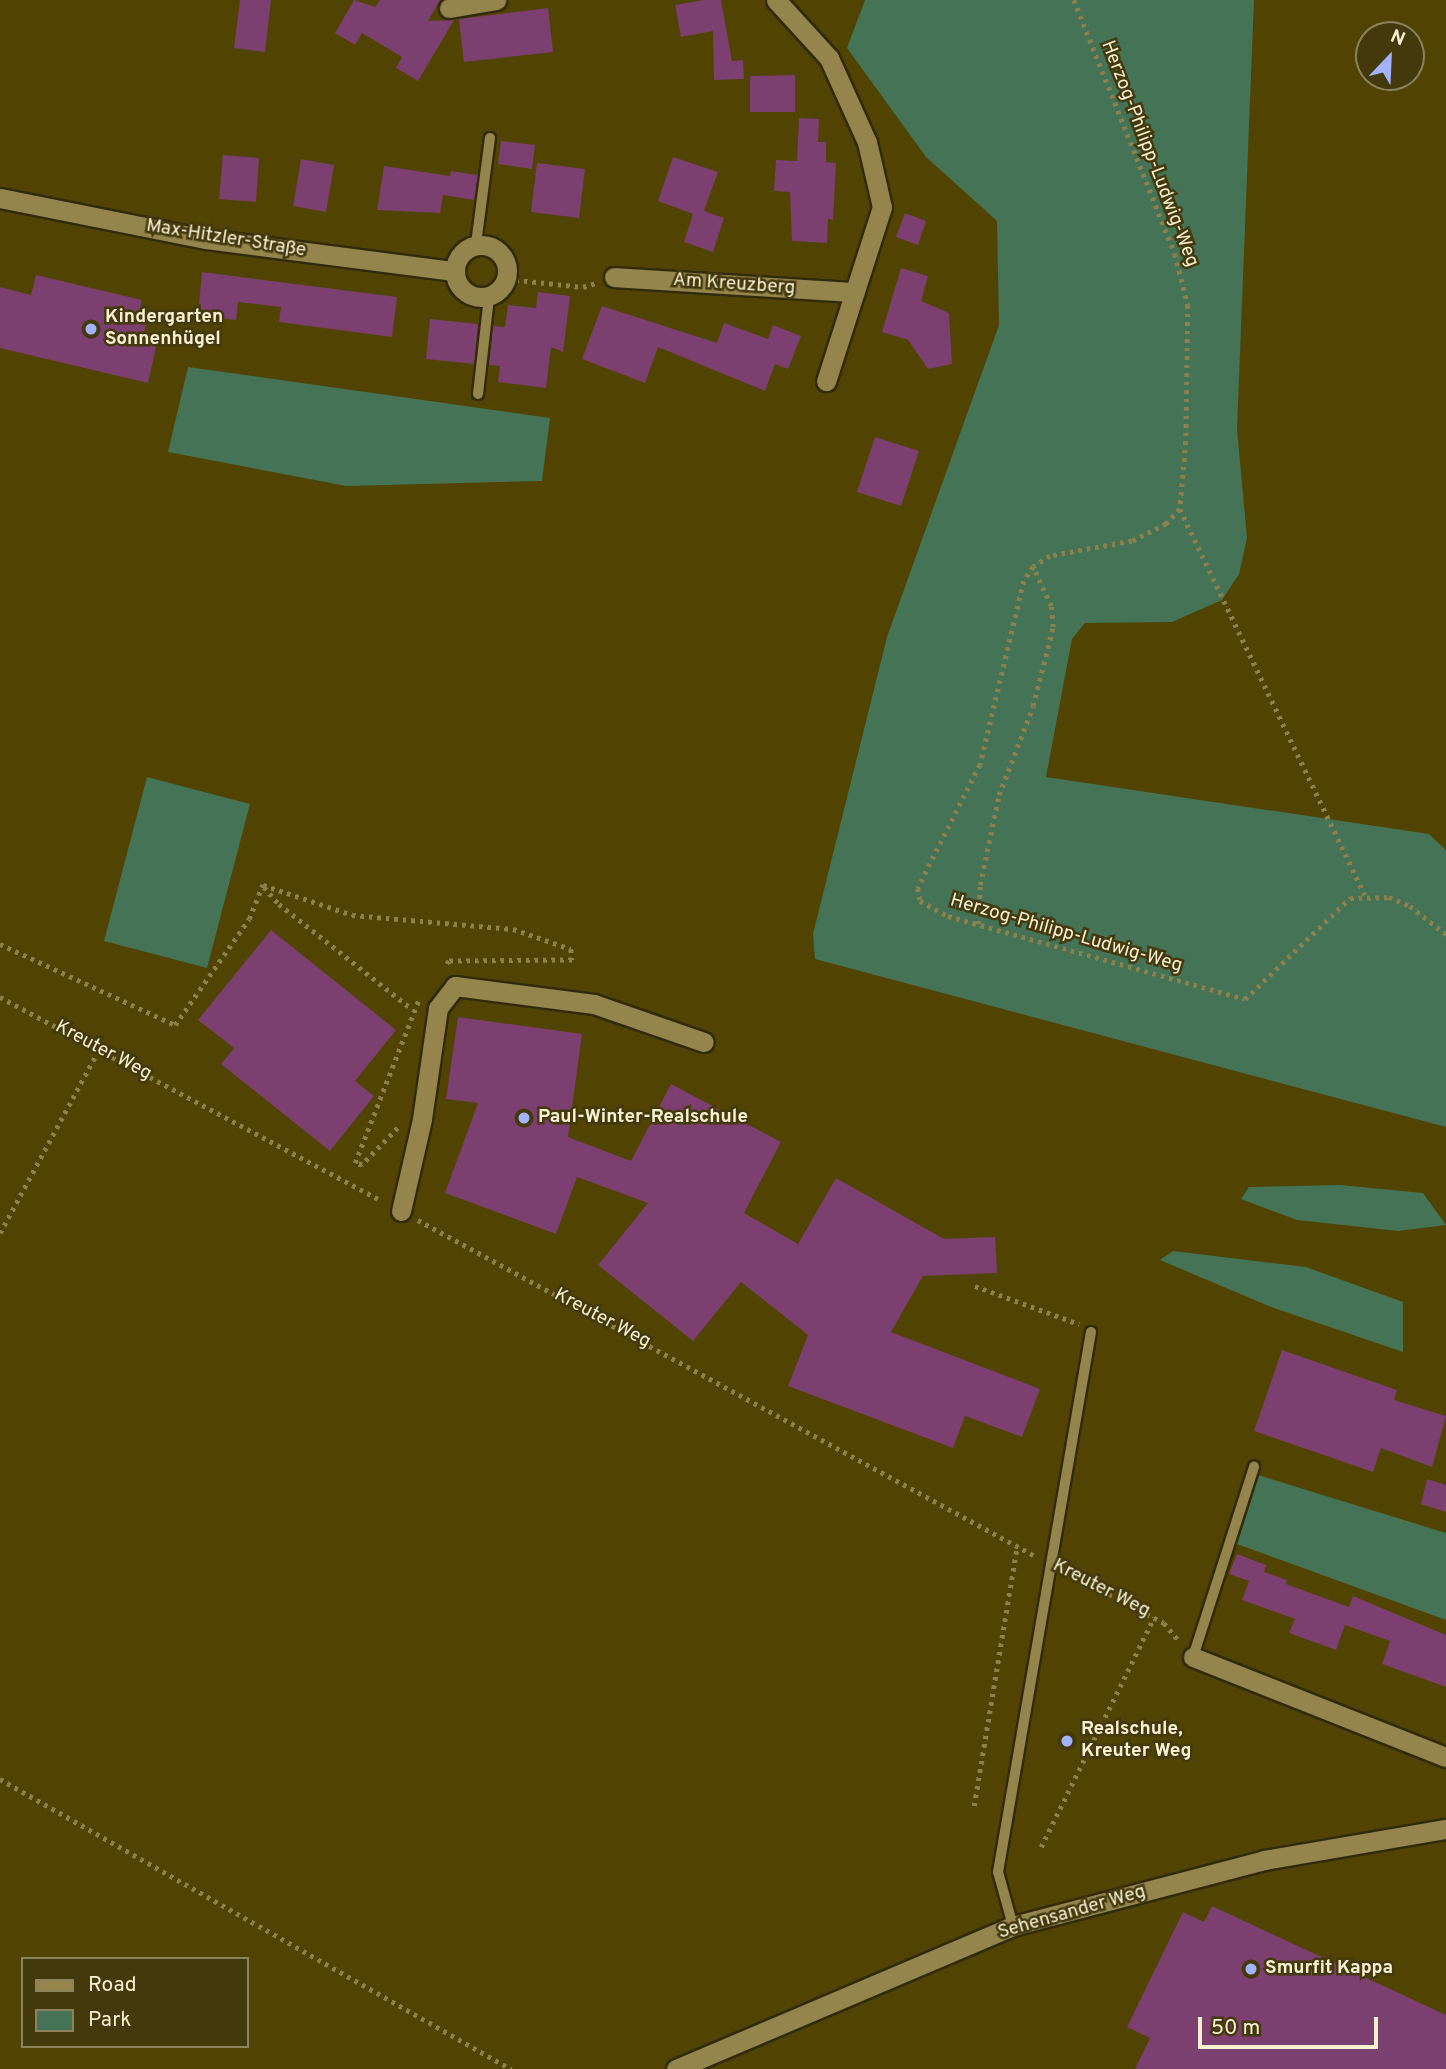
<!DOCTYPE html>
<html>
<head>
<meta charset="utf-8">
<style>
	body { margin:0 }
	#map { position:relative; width:1446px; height:2069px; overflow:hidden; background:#514302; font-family:Overpass,sans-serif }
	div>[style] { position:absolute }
	.green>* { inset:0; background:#447356 }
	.building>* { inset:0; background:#7b406f }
	.path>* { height:4.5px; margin-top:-2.25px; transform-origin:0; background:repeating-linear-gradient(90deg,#8c804c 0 3.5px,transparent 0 8.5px) }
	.roads { filter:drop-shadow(2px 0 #322a0c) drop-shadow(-2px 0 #322a0c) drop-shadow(0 2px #322a0c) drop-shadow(0 -2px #322a0c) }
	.lane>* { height:10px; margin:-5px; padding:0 5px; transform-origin:5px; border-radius:5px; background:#93854c }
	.street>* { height:19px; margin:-9.5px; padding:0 9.5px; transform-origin:9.5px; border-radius:9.5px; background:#93854c }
	.street>.ring { margin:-9.5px; padding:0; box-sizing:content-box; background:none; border:19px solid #93854c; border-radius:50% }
	.dots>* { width:19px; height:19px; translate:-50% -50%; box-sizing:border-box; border:4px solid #44390c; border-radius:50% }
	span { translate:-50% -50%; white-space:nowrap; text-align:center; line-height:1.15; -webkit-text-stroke:5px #44390c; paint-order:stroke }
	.street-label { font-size:19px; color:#f7f0d3 }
	.poi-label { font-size:19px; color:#f7f0d3; font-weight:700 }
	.left { translate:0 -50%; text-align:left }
	.legend { position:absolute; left:21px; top:1957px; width:228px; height:91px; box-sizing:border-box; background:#44390c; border:2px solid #8c825c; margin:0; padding:9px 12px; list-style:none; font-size:21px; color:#f7f0d3 }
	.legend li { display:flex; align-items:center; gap:14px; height:35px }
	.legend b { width:35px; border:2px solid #8c825c }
	.north { position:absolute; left:1355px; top:21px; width:70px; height:70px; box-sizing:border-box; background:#44390c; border:2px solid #8c825c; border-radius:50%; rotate:23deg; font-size:19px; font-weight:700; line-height:28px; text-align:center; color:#f7f0d3 }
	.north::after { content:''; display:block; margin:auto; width:24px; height:32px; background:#a4b2fc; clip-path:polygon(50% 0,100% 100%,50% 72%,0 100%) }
	.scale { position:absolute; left:1198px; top:2017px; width:180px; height:32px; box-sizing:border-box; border:4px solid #f7f0d3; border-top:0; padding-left:9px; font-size:21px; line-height:24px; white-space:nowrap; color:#f7f0d3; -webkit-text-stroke:5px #44390c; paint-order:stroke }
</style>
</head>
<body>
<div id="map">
	<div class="green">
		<div style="clip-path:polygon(865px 0,1254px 0,1237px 429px,1247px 538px,1239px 574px,1222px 600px,1172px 622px,1085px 623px,1072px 639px,1046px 777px,1429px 834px,1446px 850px,1446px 1127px,815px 959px,813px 934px,887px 637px,999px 325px,997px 221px,926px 157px,847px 48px)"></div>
		<div style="clip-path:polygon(188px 367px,550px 418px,542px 481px,346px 486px,168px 452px)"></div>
		<div style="clip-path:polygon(147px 777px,250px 804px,207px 968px,104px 941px)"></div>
		<div style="clip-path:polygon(1340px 1185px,1423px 1193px,1446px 1225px,1398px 1231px,1297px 1220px,1241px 1199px,1249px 1187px)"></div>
		<div style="clip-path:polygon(1173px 1251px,1306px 1267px,1403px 1302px,1403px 1352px,1271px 1307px,1160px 1260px)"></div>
		<div style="clip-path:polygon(1258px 1475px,1446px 1533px,1446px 1620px,1234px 1543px)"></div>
	</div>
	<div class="building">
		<div style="clip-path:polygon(240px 0,271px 0,265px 52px,234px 48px)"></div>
		<div style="clip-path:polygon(354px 0,375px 7px,380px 0,440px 0,428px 21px,454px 20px,418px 81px,396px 68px,402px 57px,362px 33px,355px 45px,335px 33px)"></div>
		<div style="clip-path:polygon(704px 0,721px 0,732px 61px,743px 60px,744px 79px,714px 80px,713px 31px,681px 37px,675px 5px)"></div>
		<div style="clip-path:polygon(548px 8px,553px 52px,464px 62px,459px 19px)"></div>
		<div style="clip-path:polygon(795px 75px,795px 112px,750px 112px,750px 76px)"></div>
		<div style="clip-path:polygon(799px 118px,819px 119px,818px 142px,826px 142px,826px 162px,836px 163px,833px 220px,828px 219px,827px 243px,792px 241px,790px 192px,774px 191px,776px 160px,797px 161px)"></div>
		<div style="clip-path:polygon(501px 141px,535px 145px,532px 169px,498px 164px)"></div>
		<div style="clip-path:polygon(223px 155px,259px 158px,256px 202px,219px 199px)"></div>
		<div style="clip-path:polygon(673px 157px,718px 172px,704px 211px,724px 218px,713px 252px,684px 242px,693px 214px,658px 201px)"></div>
		<div style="clip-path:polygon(301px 159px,334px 165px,326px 212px,293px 206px)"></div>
		<div style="clip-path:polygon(537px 163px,585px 169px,579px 218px,531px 212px)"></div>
		<div style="clip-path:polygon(384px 166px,450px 176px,451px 171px,478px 175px,474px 200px,443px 195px,440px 213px,377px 210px)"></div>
		<div style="clip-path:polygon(905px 213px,926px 221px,918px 245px,896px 237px)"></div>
		<div style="clip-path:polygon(901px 268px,928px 276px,921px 301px,949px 313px,952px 364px,928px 369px,908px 340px,882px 332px)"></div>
		<div style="clip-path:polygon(202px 272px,397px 297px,392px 337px,279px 322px,281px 307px,238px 302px,236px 320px,198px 316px)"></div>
		<div style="clip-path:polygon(36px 275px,142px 300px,137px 321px,146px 323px,144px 334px,158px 338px,148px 383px,0 348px,0 287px,31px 295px)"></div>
		<div style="clip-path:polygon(538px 292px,570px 296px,563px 352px,551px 347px,546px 388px,498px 382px,500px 366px,489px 365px,493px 326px,505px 327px,508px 305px,536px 308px)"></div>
		<div style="clip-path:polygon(602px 306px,717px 343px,724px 323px,768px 339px,773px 325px,801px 336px,788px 369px,775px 364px,765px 391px,658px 347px,645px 383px,582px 359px)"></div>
		<div style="clip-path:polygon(430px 319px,478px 324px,474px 364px,426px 359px)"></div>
		<div style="clip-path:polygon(875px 437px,919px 451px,901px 506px,857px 492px)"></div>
		<div style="clip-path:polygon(271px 930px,396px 1030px,355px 1081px,374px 1096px,330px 1151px,221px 1064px,234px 1048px,198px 1020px)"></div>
		<div style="clip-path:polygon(458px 1017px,582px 1034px,568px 1137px,631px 1161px,671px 1084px,781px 1142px,744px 1213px,798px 1244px,836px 1178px,944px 1239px,995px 1237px,997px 1273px,923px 1276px,891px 1332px,1040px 1389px,1022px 1437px,965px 1416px,953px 1448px,788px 1386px,808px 1335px,741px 1282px,693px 1341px,598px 1265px,648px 1203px,577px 1177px,556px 1234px,445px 1193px,478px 1103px,446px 1099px)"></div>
		<div style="clip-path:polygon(1282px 1350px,1397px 1390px,1394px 1400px,1446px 1416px,1432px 1467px,1381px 1448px,1373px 1472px,1254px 1431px)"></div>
		<div style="clip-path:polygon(1427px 1479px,1446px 1485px,1446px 1512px,1421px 1504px)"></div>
		<div style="clip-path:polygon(1237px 1554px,1266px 1565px,1264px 1572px,1287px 1580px,1286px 1584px,1349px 1607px,1353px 1596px,1446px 1635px,1446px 1687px,1382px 1664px,1390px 1641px,1345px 1625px,1336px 1650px,1289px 1633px,1295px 1619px,1242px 1600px,1249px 1581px,1229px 1574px)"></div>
		<div style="clip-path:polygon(1212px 1906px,1446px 2015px,1446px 2069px,1135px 2069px,1150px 2038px,1127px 2027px,1183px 1912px,1204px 1922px)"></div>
	</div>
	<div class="path">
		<div style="left:1074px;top:0;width:273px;rotate:68.3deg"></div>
		<div style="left:1175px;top:254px;width:53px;rotate:75.7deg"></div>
		<div style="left:1188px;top:305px;width:136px;rotate:90.8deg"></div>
		<div style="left:1186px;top:441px;width:68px;rotate:95deg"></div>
		<div style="left:1180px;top:509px;width:21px;rotate:133deg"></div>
		<div style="left:1166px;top:524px;width:38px;rotate:153deg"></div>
		<div style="left:1132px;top:541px;width:83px;rotate:169.6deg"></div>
		<div style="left:1050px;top:556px;width:20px;rotate:147deg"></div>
		<div style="left:1033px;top:567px;width:17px;rotate:123deg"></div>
		<div style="left:1024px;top:581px;width:189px;rotate:103.4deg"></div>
		<div style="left:980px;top:765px;width:138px;rotate:116.8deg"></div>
		<div style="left:918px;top:888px;width:13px;rotate:81deg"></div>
		<div style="left:920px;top:901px;width:32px;rotate:28deg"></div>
		<div style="left:948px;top:916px;width:308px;rotate:15.6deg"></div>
		<div style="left:1245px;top:999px;width:146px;rotate:-43.9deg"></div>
		<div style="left:1350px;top:898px;width:39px;rotate:-1deg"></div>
		<div style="left:1389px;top:897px;width:23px;rotate:23deg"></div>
		<div style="left:1410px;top:906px;width:46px;rotate:37.9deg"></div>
		<div style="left:507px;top:279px;width:76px;rotate:6deg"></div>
		<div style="left:583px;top:287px;width:14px;rotate:-17deg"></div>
		<div style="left:1180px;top:509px;width:428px;rotate:64.4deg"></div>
		<div style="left:263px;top:885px;width:94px;rotate:18.6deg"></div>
		<div style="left:352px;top:915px;width:162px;rotate:5deg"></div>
		<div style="left:513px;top:929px;width:61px;rotate:19deg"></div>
		<div style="left:571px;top:949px;width:11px;rotate:85deg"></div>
		<div style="left:572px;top:960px;width:123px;rotate:179.5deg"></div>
		<div style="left:449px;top:961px;width:7px;rotate:124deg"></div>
		<div style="left:264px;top:887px;width:23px;rotate:49deg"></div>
		<div style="left:279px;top:904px;width:169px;rotate:38.3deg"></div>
		<div style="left:978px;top:924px;width:39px;rotate:-87deg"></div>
		<div style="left:980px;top:885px;width:92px;rotate:-78.1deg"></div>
		<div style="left:999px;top:795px;width:95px;rotate:-69.1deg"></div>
		<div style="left:1033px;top:706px;width:81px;rotate:-75.8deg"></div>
		<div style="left:1053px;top:627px;width:21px;rotate:-95deg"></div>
		<div style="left:1051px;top:606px;width:43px;rotate:-114.8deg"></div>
		<div style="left:0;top:944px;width:193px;rotate:24.8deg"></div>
		<div style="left:175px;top:1025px;width:129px;rotate:-55.1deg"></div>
		<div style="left:249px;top:919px;width:37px;rotate:-68deg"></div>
		<div style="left:0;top:997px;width:433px;rotate:28.1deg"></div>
		<div style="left:398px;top:1128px;width:52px;rotate:134.2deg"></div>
		<div style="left:362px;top:1165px;width:7px;rotate:-164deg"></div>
		<div style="left:355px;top:1163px;width:174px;rotate:-68.7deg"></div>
		<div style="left:418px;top:1220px;width:705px;rotate:28.57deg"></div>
		<div style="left:0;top:1233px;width:209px;rotate:-61.7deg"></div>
		<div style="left:975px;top:1286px;width:111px;rotate:20.1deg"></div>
		<div style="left:1064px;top:1570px;width:113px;rotate:27.9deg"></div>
		<div style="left:1164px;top:1623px;width:25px;rotate:50deg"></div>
		<div style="left:0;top:1779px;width:588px;rotate:29.58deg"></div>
		<div style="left:974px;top:1806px;width:264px;rotate:-80.6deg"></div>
		<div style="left:1041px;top:1847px;width:256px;rotate:-63.8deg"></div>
	</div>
	<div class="roads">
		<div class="lane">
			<div style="left:476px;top:244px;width:107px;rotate:-82.5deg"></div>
			<div style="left:478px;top:394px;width:98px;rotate:-83.5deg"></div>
			<div style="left:1193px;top:1657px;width:200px;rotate:-72.2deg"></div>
			<div style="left:1013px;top:1926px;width:56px;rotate:-105.5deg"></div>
			<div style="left:998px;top:1872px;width:548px;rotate:-80.23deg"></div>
		</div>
		<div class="street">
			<div style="left:776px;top:0;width:79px;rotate:47.6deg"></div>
			<div style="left:829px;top:58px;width:92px;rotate:65.7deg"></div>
			<div style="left:867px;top:142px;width:67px;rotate:77deg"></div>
			<div style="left:882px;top:207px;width:183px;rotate:107.8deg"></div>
			<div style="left:449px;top:8px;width:48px;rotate:-9.7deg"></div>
			<div style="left:0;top:198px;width:210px;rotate:11.3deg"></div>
			<div style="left:206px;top:239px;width:250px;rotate:7.4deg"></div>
			<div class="ring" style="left:455px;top:245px;width:33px;height:33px"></div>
			<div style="left:614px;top:277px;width:241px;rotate:3.6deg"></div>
			<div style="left:401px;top:1211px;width:94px;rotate:-77.1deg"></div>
			<div style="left:422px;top:1119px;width:112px;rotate:-81.8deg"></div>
			<div style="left:438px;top:1008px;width:28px;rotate:-52deg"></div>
			<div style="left:455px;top:986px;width:140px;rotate:7.4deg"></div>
			<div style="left:594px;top:1004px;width:116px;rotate:19.1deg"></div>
			<div style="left:1193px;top:1657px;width:272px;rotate:21.6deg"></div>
			<div style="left:676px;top:2069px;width:366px;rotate:-23deg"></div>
			<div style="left:1013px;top:1926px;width:260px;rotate:-14.7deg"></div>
			<div style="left:1264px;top:1860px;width:185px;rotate:-9.7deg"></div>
		</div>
	</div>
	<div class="dots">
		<div style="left:91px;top:329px;background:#a4b2fc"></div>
		<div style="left:524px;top:1118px;background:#a4b2fc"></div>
		<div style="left:1067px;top:1741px;background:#a4b2fc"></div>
		<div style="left:1251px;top:1969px;background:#a4b2fc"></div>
	</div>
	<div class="street-label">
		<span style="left:1149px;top:154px;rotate:69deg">Herzog-Philipp-Ludwig-Weg</span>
		<span style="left:226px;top:239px;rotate:9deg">Max-Hitzler-Straße</span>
		<span style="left:734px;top:285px;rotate:4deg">Am Kreuzberg</span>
		<span style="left:1066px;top:934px;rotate:16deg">Herzog-Philipp-Ludwig-Weg</span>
		<span style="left:103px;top:1051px;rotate:28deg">Kreuter Weg</span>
		<span style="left:602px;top:1319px;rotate:28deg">Kreuter Weg</span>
		<span style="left:1101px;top:1589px;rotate:27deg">Kreuter Weg</span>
		<span style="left:1072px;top:1913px;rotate:-16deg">Sehensander Weg</span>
	</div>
	<div class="poi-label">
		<span class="left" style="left:105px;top:329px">Kindergarten<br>Sonnenhügel</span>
		<span class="left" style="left:538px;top:1118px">Paul-Winter-Realschule</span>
		<span class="left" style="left:1081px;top:1741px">Realschule,<br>Kreuter Weg</span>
		<span class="left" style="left:1265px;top:1969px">Smurfit Kappa</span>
	</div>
	<ul class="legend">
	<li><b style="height:9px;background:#93854c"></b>Road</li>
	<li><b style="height:19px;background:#447356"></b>Park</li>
	</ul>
	<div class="north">N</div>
	<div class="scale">50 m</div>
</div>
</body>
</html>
